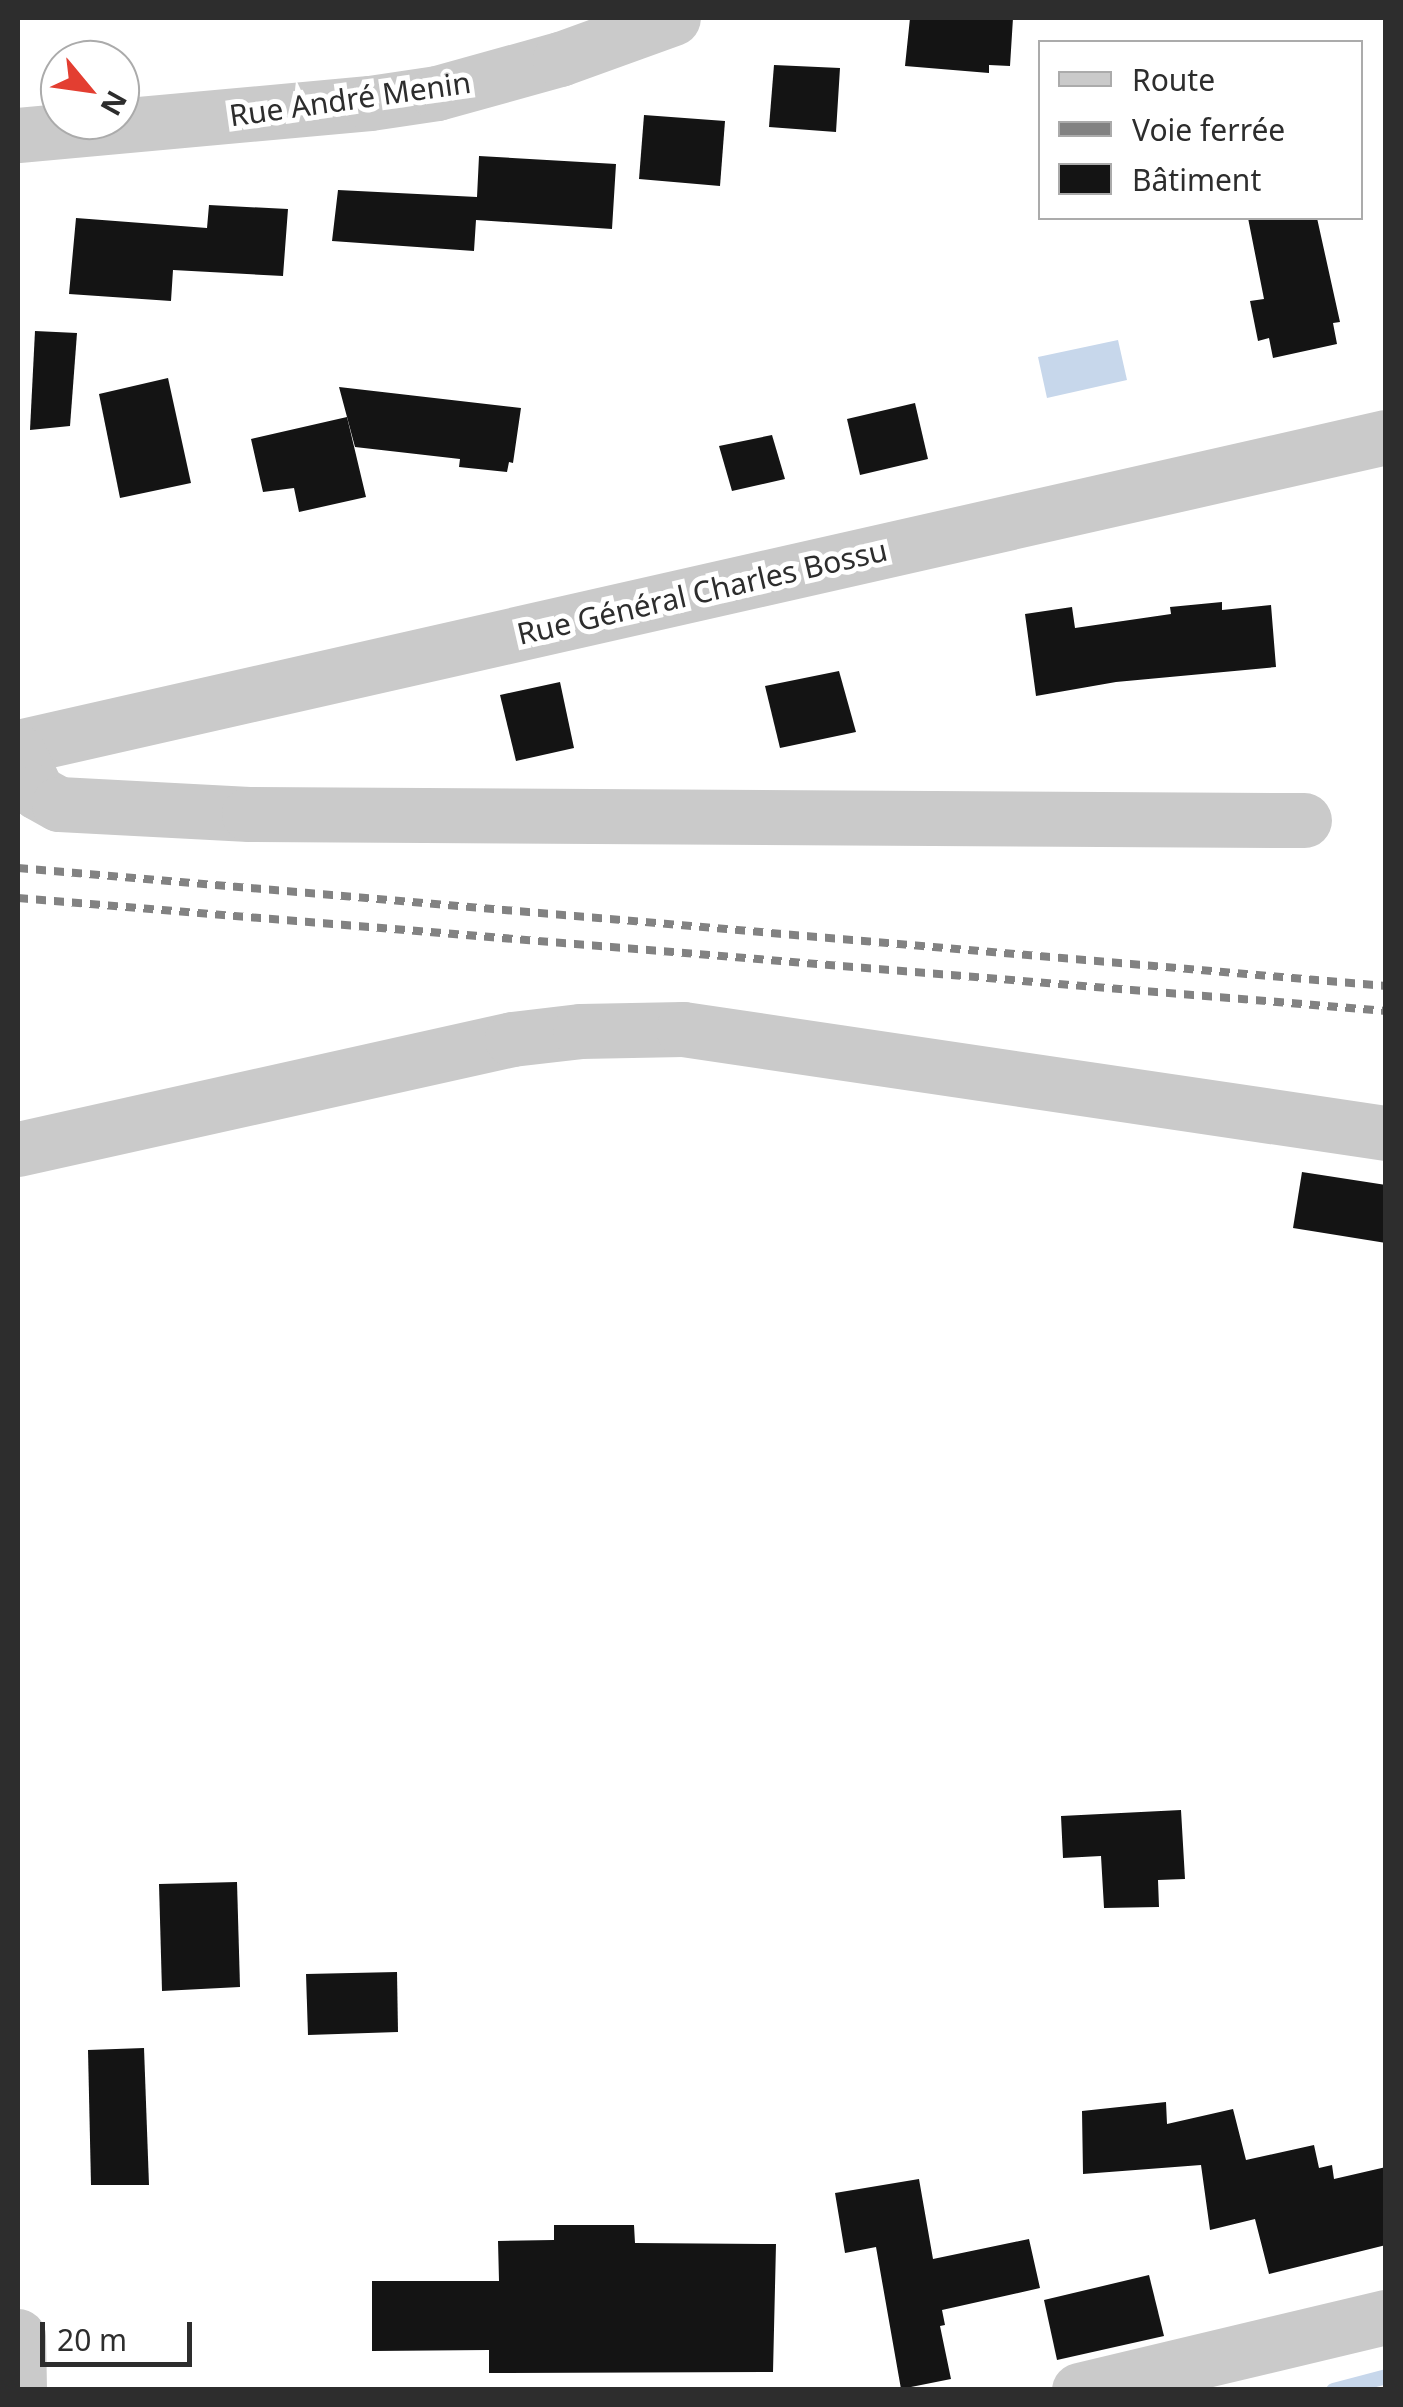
<!DOCTYPE html>
<html>
<head>
<meta charset="utf-8">
<style>
	body { margin:0 }
	#map { position:relative; width:1403px; height:2407px; overflow:hidden; background:#fff; font-family:"Noto Sans",sans-serif }
	div>[style] { position:absolute }
	.water>* { inset:0; background:#c7d7eb }
	.stream>* { height:15px; margin:-7.5px; padding:0 7.5px; transform-origin:7.5px; border-radius:7.5px; background:#c7d7eb }
	.building>* { inset:0; background:#141414 }
	.minor>* { height:55px; margin:-27.5px; padding:0 27.5px; transform-origin:27.5px; border-radius:27.5px; background:#cacaca }
	.rail>* { height:8px; margin-top:-4px; transform-origin:0; background:repeating-linear-gradient(90deg,#828282 0 10px,transparent 0 18px) }
	span { translate:-50% -50%; white-space:nowrap; text-align:center; line-height:1.15; -webkit-text-stroke:10px #fff; paint-order:stroke }
	.street-label { font-size:30px; color:#2d2d2d }
	.frame { position:absolute; inset:0; border:20px solid #2d2d2d; pointer-events:none }
	.legend { position:absolute; left:1038px; top:40px; width:325px; height:180px; box-sizing:border-box; background:#fff; border:2px solid #ababab; margin:0; padding:12px 18px; list-style:none; font-size:30px; color:#2d2d2d }
	.legend li { display:flex; align-items:center; gap:20px; height:50px }
	.legend b { width:50px; border:2px solid #ababab }
	.north { position:absolute; left:40px; top:40px; width:100px; height:100px; box-sizing:border-box; background:#fff; border:2px solid #ababab; border-radius:50%; rotate:119deg; font-size:28px; font-weight:700; line-height:40px; text-align:center; color:#2d2d2d }
	.north::after { content:''; display:block; margin:auto; width:35px; height:45px; background:#e33e31; clip-path:polygon(50% 0,100% 100%,50% 72%,0 100%) }
	.scale { position:absolute; left:40px; top:2322px; width:152px; height:45px; box-sizing:border-box; border:5px solid #2d2d2d; border-top:0; padding-left:12px; font-size:30px; line-height:35px; white-space:nowrap; color:#2d2d2d; -webkit-text-stroke:8px #fff; paint-order:stroke }
</style>
</head>
<body>
<div id="map">
	<div class="water">
		<div style="clip-path:polygon(1118px 340px,1127px 380px,1047px 398px,1038px 357px)"></div>
	</div>
	<div class="stream">
		<div style="left:1333px;top:2390px;width:55px;rotate:-14.8deg"></div>
	</div>
	<div class="building">
		<div style="clip-path:polygon(910px 18px,1013px 18px,1010px 66px,989px 65px,989px 73px,905px 66px)"></div>
		<div style="clip-path:polygon(774px 65px,840px 68px,836px 132px,769px 127px)"></div>
		<div style="clip-path:polygon(644px 115px,725px 121px,720px 186px,639px 179px)"></div>
		<div style="clip-path:polygon(479px 156px,616px 164px,612px 229px,476px 220px,474px 251px,332px 241px,338px 190px,477px 197px)"></div>
		<div style="clip-path:polygon(209px 205px,288px 209px,283px 276px,173px 270px,171px 301px,69px 294px,76px 218px,207px 228px)"></div>
		<div style="clip-path:polygon(1248px 218px,1317px 218px,1340px 322px,1333px 323px,1337px 344px,1273px 358px,1269px 338px,1258px 341px,1250px 301px,1264px 299px)"></div>
		<div style="clip-path:polygon(35px 331px,77px 333px,70px 426px,30px 430px)"></div>
		<div style="clip-path:polygon(168px 378px,191px 483px,120px 498px,99px 394px)"></div>
		<div style="clip-path:polygon(339px 387px,521px 408px,513px 463px,509px 462px,507px 472px,459px 467px,460px 459px,355px 447px)"></div>
		<div style="clip-path:polygon(915px 403px,928px 459px,860px 475px,847px 419px)"></div>
		<div style="clip-path:polygon(347px 417px,366px 497px,299px 512px,294px 488px,263px 492px,251px 439px)"></div>
		<div style="clip-path:polygon(772px 435px,785px 479px,732px 491px,719px 446px)"></div>
		<div style="clip-path:polygon(1222px 602px,1222px 610px,1271px 605px,1276px 667px,1116px 682px,1036px 696px,1025px 614px,1072px 607px,1075px 628px,1171px 614px,1170px 607px)"></div>
		<div style="clip-path:polygon(839px 671px,856px 732px,780px 748px,765px 686px)"></div>
		<div style="clip-path:polygon(560px 682px,574px 748px,516px 761px,500px 695px)"></div>
		<div style="clip-path:polygon(1302px 1172px,1386px 1185px,1386px 1243px,1293px 1228px)"></div>
		<div style="clip-path:polygon(1181px 1810px,1185px 1879px,1158px 1880px,1159px 1907px,1104px 1908px,1101px 1856px,1063px 1858px,1061px 1816px)"></div>
		<div style="clip-path:polygon(237px 1882px,240px 1987px,162px 1991px,159px 1884px)"></div>
		<div style="clip-path:polygon(397px 1972px,398px 2032px,308px 2035px,306px 1974px)"></div>
		<div style="clip-path:polygon(144px 2048px,149px 2185px,91px 2185px,88px 2050px)"></div>
		<div style="clip-path:polygon(1166px 2102px,1167px 2124px,1233px 2109px,1246px 2160px,1314px 2145px,1319px 2168px,1332px 2165px,1334px 2179px,1386px 2167px,1386px 2245px,1269px 2274px,1255px 2219px,1210px 2230px,1201px 2165px,1083px 2174px,1082px 2111px)"></div>
		<div style="clip-path:polygon(919px 2179px,933px 2259px,1029px 2239px,1040px 2288px,942px 2310px,945px 2325px,940px 2326px,951px 2379px,901px 2389px,876px 2247px,845px 2253px,835px 2193px)"></div>
		<div style="clip-path:polygon(554px 2225px,634px 2225px,635px 2243px,776px 2244px,773px 2372px,489px 2373px,489px 2350px,372px 2351px,372px 2281px,499px 2281px,498px 2241px,554px 2240px)"></div>
		<div style="clip-path:polygon(1149px 2275px,1164px 2336px,1057px 2360px,1044px 2300px)"></div>
	</div>
	<div class="minor">
		<div style="left:18px;top:135px;width:353px;rotate:-5.2deg"></div>
		<div style="left:370px;top:103px;width:68px;rotate:-8.5deg"></div>
		<div style="left:437px;top:93px;width:128px;rotate:-15.5deg"></div>
		<div style="left:560px;top:59px;width:120px;rotate:-19.9deg"></div>
		<div style="left:18px;top:747px;width:1403px;rotate:-12.77deg"></div>
		<div style="left:18px;top:752px;width:44px;rotate:64.6deg"></div>
		<div style="left:37px;top:792px;width:25px;rotate:29deg"></div>
		<div style="left:59px;top:804px;width:190px;rotate:3deg"></div>
		<div style="left:249px;top:814px;width:1055px;rotate:0.33deg"></div>
		<div style="left:18px;top:1149px;width:506px;rotate:-12.55deg"></div>
		<div style="left:512px;top:1039px;width:68px;rotate:-6.7deg"></div>
		<div style="left:580px;top:1031px;width:103px;rotate:-1.1deg"></div>
		<div style="left:683px;top:1029px;width:711px;rotate:8.42deg"></div>
		<div style="left:18px;top:2336px;width:54px;rotate:88.9deg"></div>
		<div style="left:1079px;top:2390px;width:316px;rotate:-13.4deg"></div>
	</div>
	<div class="rail">
		<div style="left:18px;top:868px;width:1373px;rotate:4.93deg"></div>
		<div style="left:18px;top:898px;width:1373px;rotate:4.72deg"></div>
	</div>
	<div class="street-label">
		<span style="left:350px;top:99px;rotate:-8deg">Rue André Menin</span>
		<span style="left:702px;top:592px;rotate:-13deg">Rue Général Charles Bossu</span>
	</div>
	<div class="frame"></div>
	<ul class="legend">
	<li><b style="height:12px;background:#cacaca"></b>Route</li>
	<li><b style="height:12px;background:#828282"></b>Voie ferrée</li>
	<li><b style="height:28px;background:#141414"></b>Bâtiment</li>
	</ul>
	<div class="north">N</div>
	<div class="scale">20 m</div>
</div>
</body>
</html>
